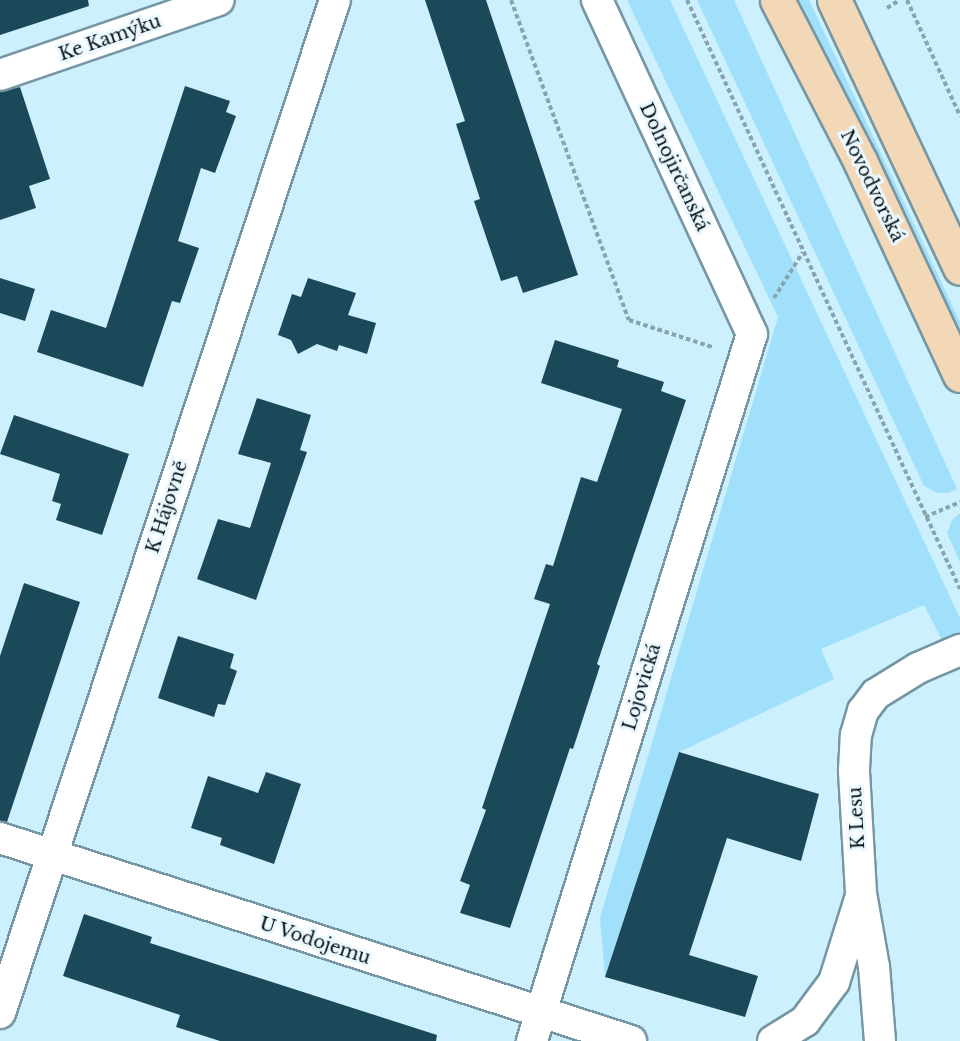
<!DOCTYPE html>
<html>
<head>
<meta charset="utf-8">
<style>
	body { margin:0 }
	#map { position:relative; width:960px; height:1041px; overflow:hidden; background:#cdf0fe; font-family:"Libre Baskerville",serif }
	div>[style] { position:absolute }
	.green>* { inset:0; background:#a0e0fa }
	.building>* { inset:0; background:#1c4959 }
	.path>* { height:4px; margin-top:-2px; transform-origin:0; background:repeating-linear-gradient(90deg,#89a4af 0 4.5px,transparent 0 7.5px) }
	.roads { filter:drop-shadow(2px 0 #7696a3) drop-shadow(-2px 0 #7696a3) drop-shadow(0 2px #7696a3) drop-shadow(0 -2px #7696a3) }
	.street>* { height:30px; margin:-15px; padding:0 15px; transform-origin:15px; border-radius:15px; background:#fff }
	.secondary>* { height:33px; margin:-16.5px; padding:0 16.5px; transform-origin:16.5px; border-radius:16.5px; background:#f3d8b8 }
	span { translate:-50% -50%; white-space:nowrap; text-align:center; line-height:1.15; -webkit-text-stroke:6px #ebf9ff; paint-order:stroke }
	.street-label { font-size:18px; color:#051116 }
</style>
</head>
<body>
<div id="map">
	<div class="green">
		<div style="clip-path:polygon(627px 0,670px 0,960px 618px,960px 632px,943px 642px,924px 605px,821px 649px,834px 679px,679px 752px,605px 977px,600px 918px,778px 317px)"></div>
		<div style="clip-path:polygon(697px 0,734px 0,957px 489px,949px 493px,937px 493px,924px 486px)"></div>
		<div style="clip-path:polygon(791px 0,809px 0,960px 322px,960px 349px)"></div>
		<div style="clip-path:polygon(960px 513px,960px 562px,947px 533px,952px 520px)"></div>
	</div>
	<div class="building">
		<div style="clip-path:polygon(0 0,88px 0,89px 6px,0 35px)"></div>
		<div style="clip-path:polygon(425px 0,486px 0,578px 275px,523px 293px,517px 276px,501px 281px,474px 201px,480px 199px,456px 124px,465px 121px)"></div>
		<div style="clip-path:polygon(185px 86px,230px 101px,226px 112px,236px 116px,215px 173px,201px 168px,178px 241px,199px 248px,180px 303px,172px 301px,143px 387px,37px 352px,51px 310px,106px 328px)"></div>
		<div style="clip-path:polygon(20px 87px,50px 179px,29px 186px,36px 208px,0 220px,0 92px)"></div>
		<div style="clip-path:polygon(0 278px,35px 289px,25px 321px,0 313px)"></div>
		<div style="clip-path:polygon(308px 278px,356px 293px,348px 315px,376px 323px,367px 354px,339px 345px,337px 351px,317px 344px,298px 354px,291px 340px,278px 335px,292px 294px,301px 297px)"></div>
		<div style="clip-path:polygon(555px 340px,619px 360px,617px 367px,664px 382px,661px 391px,686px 400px,597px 664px,600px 666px,573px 749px,570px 748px,510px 928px,460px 913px,470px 885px,460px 881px,486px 810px,482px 808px,550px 604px,534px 599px,546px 564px,553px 566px,581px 477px,597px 482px,622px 409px,541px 383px)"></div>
		<div style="clip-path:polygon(257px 398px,311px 415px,300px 450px,307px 452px,256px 600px,197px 579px,218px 519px,250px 528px,271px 463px,238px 454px)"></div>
		<div style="clip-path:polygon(14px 415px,129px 454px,102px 535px,56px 520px,61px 504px,52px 501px,60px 474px,0 454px)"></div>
		<div style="clip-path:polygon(24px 583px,80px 602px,7px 822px,0 821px,0 656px)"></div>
		<div style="clip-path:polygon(178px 636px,234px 654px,230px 668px,237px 671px,225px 705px,218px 704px,214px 717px,158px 698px)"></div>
		<div style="clip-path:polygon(679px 752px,819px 794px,801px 861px,727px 838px,689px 955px,758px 976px,745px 1017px,605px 977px)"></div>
		<div style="clip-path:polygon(266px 772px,301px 784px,274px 864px,220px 845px,222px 838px,191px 828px,208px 776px,258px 793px)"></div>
		<div style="clip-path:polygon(84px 914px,152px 937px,150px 943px,437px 1035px,436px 1041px,220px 1041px,176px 1027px,180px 1015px,63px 976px)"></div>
	</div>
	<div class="path">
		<div style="left:511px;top:0;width:341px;rotate:69.8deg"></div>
		<div style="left:629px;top:320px;width:87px;rotate:18deg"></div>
		<div style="left:687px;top:0;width:649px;rotate:65.13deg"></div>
		<div style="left:907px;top:0;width:128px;rotate:65.4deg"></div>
		<div style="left:887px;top:8px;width:15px;rotate:-32deg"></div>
		<div style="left:774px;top:298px;width:54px;rotate:-57.8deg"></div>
		<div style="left:925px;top:517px;width:38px;rotate:-23deg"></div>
	</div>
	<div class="roads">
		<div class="street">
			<div style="left:0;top:75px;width:231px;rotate:-18.9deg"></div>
			<div style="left:0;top:838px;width:663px;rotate:17.83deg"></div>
			<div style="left:0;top:1013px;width:1067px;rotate:-71.7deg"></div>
			<div style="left:532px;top:1041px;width:740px;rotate:-72.72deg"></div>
			<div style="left:752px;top:334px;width:368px;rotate:-114.9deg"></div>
			<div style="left:773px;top:1041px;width:38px;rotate:-32deg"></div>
			<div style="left:805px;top:1021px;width:49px;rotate:-53.4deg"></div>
			<div style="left:834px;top:982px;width:87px;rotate:-72.6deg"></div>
			<div style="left:880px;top:1041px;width:74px;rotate:-94.6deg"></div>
			<div style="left:874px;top:967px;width:75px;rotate:-100deg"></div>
			<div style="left:861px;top:893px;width:123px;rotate:-93.3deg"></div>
			<div style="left:854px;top:770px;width:35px;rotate:-87deg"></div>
			<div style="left:856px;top:735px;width:25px;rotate:-74deg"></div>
			<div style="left:863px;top:711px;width:21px;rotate:-53deg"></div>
			<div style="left:876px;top:694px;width:49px;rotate:-31.8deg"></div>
			<div style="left:918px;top:668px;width:46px;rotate:-23.2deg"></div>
		</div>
		<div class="secondary">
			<div style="left:777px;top:0;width:181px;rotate:62.7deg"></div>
			<div style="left:860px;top:161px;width:236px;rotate:65deg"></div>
			<div style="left:834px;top:0;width:296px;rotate:64.8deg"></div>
		</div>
	</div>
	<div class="street-label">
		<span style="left:110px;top:38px;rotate:-19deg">Ke Kamýku</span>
		<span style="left:674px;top:167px;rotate:65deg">Dolnojirčanská</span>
		<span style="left:872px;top:186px;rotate:64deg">Novodvorská</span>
		<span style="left:167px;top:507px;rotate:-72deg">K Hájovně</span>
		<span style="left:642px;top:687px;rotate:-73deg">Lojovická</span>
		<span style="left:857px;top:818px;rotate:-93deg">K Lesu</span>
		<span style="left:315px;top:941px;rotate:18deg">U Vodojemu</span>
	</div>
</div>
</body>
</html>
